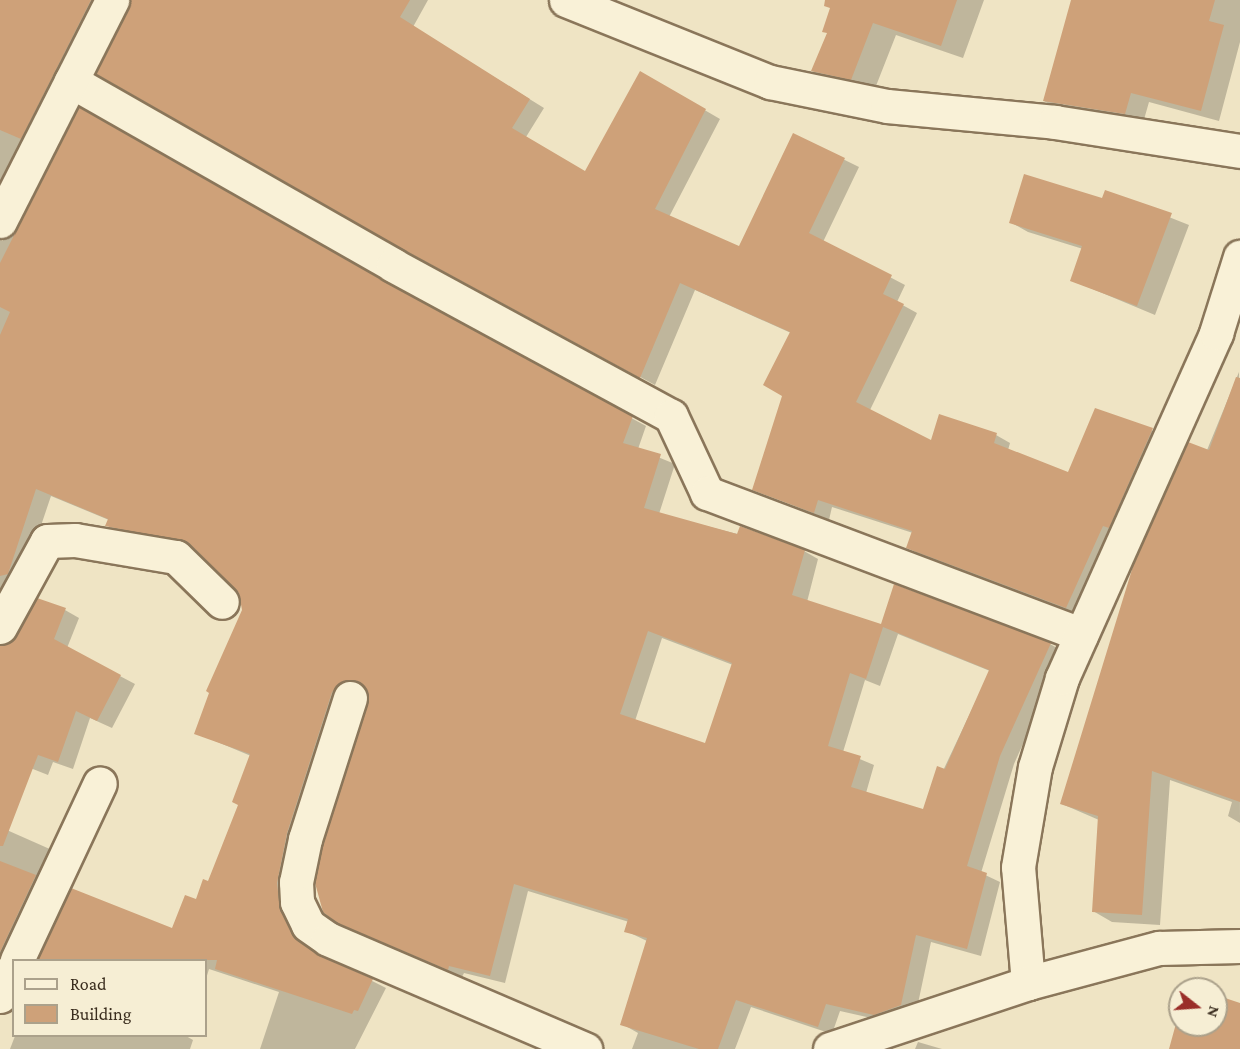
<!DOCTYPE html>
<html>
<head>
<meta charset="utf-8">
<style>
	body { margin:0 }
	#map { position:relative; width:1240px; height:1049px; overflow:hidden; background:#efe4c4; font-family:"Crimson Pro",serif }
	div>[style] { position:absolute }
	.shadow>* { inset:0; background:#0003 }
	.building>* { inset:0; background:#cea179 }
	.roads { filter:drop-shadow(2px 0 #8a765a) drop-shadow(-2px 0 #8a765a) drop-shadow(0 2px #8a765a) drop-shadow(0 -2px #8a765a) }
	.street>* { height:33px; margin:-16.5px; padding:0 16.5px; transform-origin:16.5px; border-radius:16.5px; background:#f9f1d7 }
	span { translate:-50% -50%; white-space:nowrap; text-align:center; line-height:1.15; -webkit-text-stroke:4.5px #f6eed4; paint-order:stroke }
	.legend { position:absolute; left:12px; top:959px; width:195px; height:78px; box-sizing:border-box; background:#f6eed4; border:2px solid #aba18b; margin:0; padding:8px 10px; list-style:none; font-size:18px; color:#3a2d1e }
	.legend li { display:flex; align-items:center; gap:12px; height:30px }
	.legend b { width:30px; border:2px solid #aba18b }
	.north { position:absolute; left:1168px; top:977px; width:60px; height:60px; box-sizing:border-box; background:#f6eed4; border:2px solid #aba18b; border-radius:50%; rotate:107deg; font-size:16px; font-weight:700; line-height:24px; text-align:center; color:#3a2d1e }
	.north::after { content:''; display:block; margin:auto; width:21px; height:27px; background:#9a2e29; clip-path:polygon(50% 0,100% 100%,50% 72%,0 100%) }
</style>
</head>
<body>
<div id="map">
	<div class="shadow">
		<div style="clip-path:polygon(0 0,109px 0,0 221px)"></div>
		<div style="clip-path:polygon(130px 0,428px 0,413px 27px,544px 108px,526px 137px,586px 173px,641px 73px,720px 119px,669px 217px,740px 248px,794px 135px,859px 167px,823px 242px,905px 285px,897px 302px,917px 313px,870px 410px,931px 442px,996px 435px,1010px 443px,1008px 450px,1069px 474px,1096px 409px,1167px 437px,1081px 615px,922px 556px,908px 547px,913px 533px,832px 507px,829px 520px,754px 489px,784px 395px,791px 333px,695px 290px,655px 385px,418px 256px,130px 8px)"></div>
		<div style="clip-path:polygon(828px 0,984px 0,963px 58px,896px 35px,874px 91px,834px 83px,812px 71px,828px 33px,833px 3px)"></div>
		<div style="clip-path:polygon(1099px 0,1240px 0,1240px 42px,1219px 121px,1149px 102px,1143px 123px,1062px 111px,1044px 101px)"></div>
		<div style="clip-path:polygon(1106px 192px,1189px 225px,1155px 315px,1071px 280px,1083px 249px,1028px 232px,1010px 222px,1103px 200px)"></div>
		<div style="clip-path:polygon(evenodd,18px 231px,383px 283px,646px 426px,638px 449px,675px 464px,659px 514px,804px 551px,818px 559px,807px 602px,882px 625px,1050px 644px,1064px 652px,1014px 764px,981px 873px,1000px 882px,981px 956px,931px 942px,916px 1013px,889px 1022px,840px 1011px,832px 1034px,751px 1007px,735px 1049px,632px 1049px,638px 1033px,622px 1024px,647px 941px,626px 931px,629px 922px,528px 891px,505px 983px,464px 973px,462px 977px,353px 930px,338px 921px,370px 703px,366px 688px,362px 687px,294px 919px,311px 950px,386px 988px,355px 1049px,260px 1049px,279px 992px,209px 969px,206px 979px,206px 960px,39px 960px,72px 890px,173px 930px,209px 883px,239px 806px,251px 756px,196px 733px,244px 610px,240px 592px,197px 549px,121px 534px,107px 525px,109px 520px,51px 496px,22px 582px,0 627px,0 239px,2px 241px,18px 231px,898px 634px,990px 671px,924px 811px,866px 793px,874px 765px,843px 752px,865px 680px,880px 686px,898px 634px,18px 231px,662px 638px,733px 665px,706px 745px,635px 721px,662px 638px)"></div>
		<div style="clip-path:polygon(1239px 372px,1240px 823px,1228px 816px,1232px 802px,1170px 780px,1160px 925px,1112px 922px,1093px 911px,1099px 820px,1062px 804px)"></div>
		<div style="clip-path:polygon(65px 610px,79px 618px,67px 648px,135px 684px,112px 728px,90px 718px,73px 769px,53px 762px,48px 775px,0 756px,0 645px)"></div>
		<div style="clip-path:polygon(0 827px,52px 850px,0 986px)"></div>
		<div style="clip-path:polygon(15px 1036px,186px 1036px,193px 1040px,190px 1049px,10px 1049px)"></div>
		<div style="clip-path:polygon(918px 1042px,942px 1049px,915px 1049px)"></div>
	</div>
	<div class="building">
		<div style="clip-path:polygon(0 0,91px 0,21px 139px,0 130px)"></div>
		<div style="clip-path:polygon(131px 0,410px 0,400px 17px,530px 99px,512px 128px,585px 171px,640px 71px,706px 109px,655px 209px,739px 246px,793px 133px,845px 158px,809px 233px,892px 275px,883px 294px,904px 304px,856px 402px,931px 440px,939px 414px,997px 433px,994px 443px,1068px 472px,1095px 408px,1153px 428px,1109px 528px,1103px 526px,1066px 608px,906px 548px,912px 531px,818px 500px,814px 513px,752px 490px,782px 396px,763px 385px,790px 332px,680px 283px,640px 378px,402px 249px,96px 74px)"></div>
		<div style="clip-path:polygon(825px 0,957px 0,941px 46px,873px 23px,851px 80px,811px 71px,827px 33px,822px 32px,830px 8px,824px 6px)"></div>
		<div style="clip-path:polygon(1071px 0,1215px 0,1209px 21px,1224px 25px,1201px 111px,1131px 93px,1125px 114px,1043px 101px)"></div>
		<div style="clip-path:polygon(evenodd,79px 107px,384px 281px,633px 416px,623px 443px,661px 454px,644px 508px,737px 534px,740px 526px,805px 550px,792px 595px,881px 624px,894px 584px,1051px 643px,1000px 756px,967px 866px,987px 873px,967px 949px,916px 935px,901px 1005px,874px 1015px,826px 1004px,818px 1027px,736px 1000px,718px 1049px,699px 1049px,620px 1025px,647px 938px,624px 932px,628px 919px,514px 884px,490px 976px,449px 966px,448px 970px,337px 923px,323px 912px,315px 883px,323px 844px,368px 703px,364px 686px,347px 680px,332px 692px,287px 833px,277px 883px,280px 910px,297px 940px,320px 956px,373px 979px,358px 1011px,354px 1010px,352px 1014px,215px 969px,217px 960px,37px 960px,71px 888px,172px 928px,185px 895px,196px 899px,203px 879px,208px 881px,238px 805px,232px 802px,250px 754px,194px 734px,209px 693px,206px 691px,242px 610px,239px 593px,189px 543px,105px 526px,108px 519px,36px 489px,8px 574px,0 576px,0 335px,10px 312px,0 307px,0 263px,79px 107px,883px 627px,989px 670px,945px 769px,937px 766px,923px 809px,851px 787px,861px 756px,828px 746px,850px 673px,866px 679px,883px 627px,79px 107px,648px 631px,732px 663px,705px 743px,620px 714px,648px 631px)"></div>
		<div style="clip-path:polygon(1024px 174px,1102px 198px,1105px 190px,1172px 213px,1137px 306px,1070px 281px,1082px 246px,1009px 223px)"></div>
		<div style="clip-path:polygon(1236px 377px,1240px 378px,1240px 802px,1152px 771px,1142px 915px,1092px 912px,1098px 816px,1060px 804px,1134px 563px,1188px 442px,1209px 450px)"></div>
		<div style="clip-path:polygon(37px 598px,66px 608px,54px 639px,121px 675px,97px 721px,76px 711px,58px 762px,38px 755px,3px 846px,0 846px,0 646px,16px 636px)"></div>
		<div style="clip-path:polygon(0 861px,36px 875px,0 952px)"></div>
		<div style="clip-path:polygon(1216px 995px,1240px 1003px,1240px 1049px,1169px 1049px,1180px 1009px,1180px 1025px,1216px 1025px)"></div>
	</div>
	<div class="roads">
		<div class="street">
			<div style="left:566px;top:0;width:220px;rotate:21.9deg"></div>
			<div style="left:770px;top:82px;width:119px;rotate:11.6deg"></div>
			<div style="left:887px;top:106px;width:169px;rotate:5.4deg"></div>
			<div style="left:1055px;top:122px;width:187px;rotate:8.9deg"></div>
			<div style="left:71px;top:81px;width:371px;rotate:29.7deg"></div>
			<div style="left:393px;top:265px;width:316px;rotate:28.5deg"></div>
			<div style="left:671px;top:416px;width:85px;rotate:64.9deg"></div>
			<div style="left:707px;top:493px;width:400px;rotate:20.7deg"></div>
			<div style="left:0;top:221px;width:248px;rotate:-63.1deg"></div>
			<div style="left:0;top:627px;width:98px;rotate:-61.3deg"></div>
			<div style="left:47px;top:541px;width:28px;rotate:-2deg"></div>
			<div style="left:75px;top:540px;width:102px;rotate:9.6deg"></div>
			<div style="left:176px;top:557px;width:64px;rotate:44.4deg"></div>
			<div style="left:350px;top:698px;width:148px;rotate:107.7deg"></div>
			<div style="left:305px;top:839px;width:44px;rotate:101.8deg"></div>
			<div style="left:296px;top:882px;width:20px;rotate:87deg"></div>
			<div style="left:297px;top:902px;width:25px;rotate:64deg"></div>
			<div style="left:308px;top:925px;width:24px;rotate:35deg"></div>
			<div style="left:328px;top:939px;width:280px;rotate:23.2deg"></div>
			<div style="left:17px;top:960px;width:195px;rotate:-64.9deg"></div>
			<div style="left:1028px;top:983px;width:116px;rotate:-94.9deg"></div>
			<div style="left:1018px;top:867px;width:101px;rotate:-80.4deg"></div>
			<div style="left:1035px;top:767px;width:93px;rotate:-73.1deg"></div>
			<div style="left:1062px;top:678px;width:378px;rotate:-65.9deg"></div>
			<div style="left:1216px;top:333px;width:80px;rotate:-72.5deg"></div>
			<div style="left:0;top:996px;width:32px;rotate:-64deg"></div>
			<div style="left:830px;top:1049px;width:209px;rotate:-18.4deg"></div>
			<div style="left:1028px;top:983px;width:136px;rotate:-15deg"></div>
			<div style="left:1159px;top:948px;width:81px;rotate:-1.4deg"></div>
		</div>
	</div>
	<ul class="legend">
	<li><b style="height:8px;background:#f9f1d7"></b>Road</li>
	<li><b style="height:16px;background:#cea179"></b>Building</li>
	</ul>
	<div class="north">N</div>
</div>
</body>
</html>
